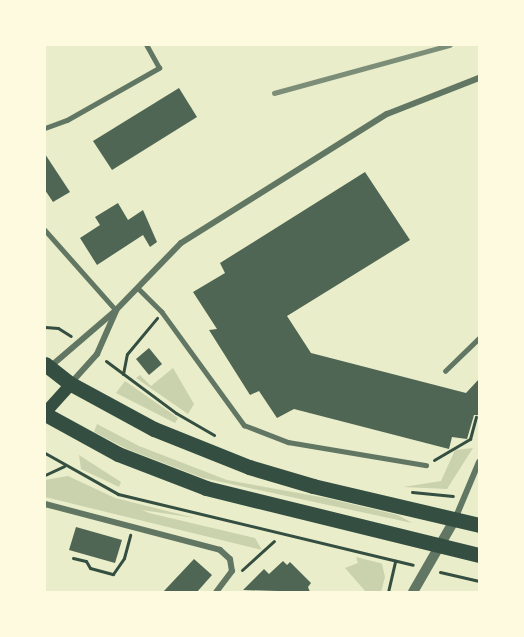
<!DOCTYPE html>
<html>
<head>
<meta charset="utf-8">
<style>
	body { margin:0 }
	#map { position:relative; width:524px; height:637px; overflow:hidden; background:#e9edc9; font-family:Literata,serif }
	div>[style] { position:absolute }
	.green>* { inset:0; background:#cad2ad }
	.building>* { inset:0; background:#4f6655 }
	.path>* { height:3px; margin:-1.5px; padding:0 1.5px; transform-origin:1.5px; border-radius:1.5px; background:#344e41 }
	.service>* { height:4.5px; margin:-2.25px; padding:0 2.25px; transform-origin:2.25px; border-radius:2.25px; background:#617663 }
	.minor>* { height:6px; margin:-3px; padding:0 3px; transform-origin:3px; border-radius:3px; background:#617663 }
	.tertiary>* { height:10px; margin:-5px; padding:0 5px; transform-origin:5px; border-radius:5px; background:#617663 }
	.secondary>* { height:12px; margin:-6px; padding:0 6px; transform-origin:6px; border-radius:6px; background:#344e41 }
	.trunk>* { height:15px; margin:-7.5px; padding:0 7.5px; transform-origin:7.5px; border-radius:7.5px; background:#344e41 }
	.rail>* { height:4.5px; margin:-2.25px; padding:0 2.25px; transform-origin:2.25px; border-radius:2.25px; background:#7c8e77 }
	span { translate:-50% -50%; white-space:nowrap; text-align:center; line-height:1.15; -webkit-text-stroke:6px #fefae0; paint-order:stroke }
	.frame { position:absolute; inset:0; border:46px solid #fefae0; pointer-events:none }
</style>
</head>
<body>
<div id="map">
	<div class="green">
		<div style="clip-path:polygon(173px 368px,194px 404px,188px 414px,136px 378px,140px 375px,151px 386px)"></div>
		<div style="clip-path:polygon(125px 381px,178px 418px,175px 423px,116px 393px)"></div>
		<div style="clip-path:polygon(97px 424px,139px 446px,227px 480px,326px 498px,398px 515px,412px 523px,203px 478px,127px 449px,94px 432px)"></div>
		<div style="clip-path:polygon(473px 448px,447px 489px,403px 487px,441px 481px,455px 450px)"></div>
		<div style="clip-path:polygon(79px 455px,121px 482px,119px 487px,81px 469px)"></div>
		<div style="clip-path:polygon(68px 476px,115px 498px,195px 518px,142px 510px,149px 513px,255px 538px,262px 550px,45px 497px,45px 480px)"></div>
		<div style="clip-path:polygon(317px 547px,356px 557px,380px 563px,382px 564px,385px 577px,381px 592px,366px 592px,345px 568px,358px 563px,356px 557px)"></div>
	</div>
	<div class="building">
		<div style="clip-path:polygon(179px 88px,197px 117px,112px 170px,93px 141px)"></div>
		<div style="clip-path:polygon(45px 154px,70px 192px,53px 202px,45px 190px)"></div>
		<div style="clip-path:polygon(365px 172px,410px 240px,287px 316px,311px 353px,466px 393px,479px 379px,479px 415px,474px 415px,467px 439px,452px 437px,449px 449px,294px 409px,277px 418px,259px 391px,250px 395px,209px 330px,217px 329px,193px 292px,225px 273px,220px 263px)"></div>
		<div style="clip-path:polygon(118px 203px,128px 220px,143px 210px,157px 242px,150px 247px,143px 235px,97px 265px,80px 238px,100px 225px,95px 217px)"></div>
		<div style="clip-path:polygon(149px 348px,162px 364px,149px 375px,136px 359px)"></div>
		<div style="clip-path:polygon(76px 527px,122px 540px,115px 563px,69px 550px)"></div>
		<div style="clip-path:polygon(194px 559px,212px 575px,197px 592px,163px 592px)"></div>
		<div style="clip-path:polygon(283px 561px,287px 565px,290px 562px,311px 583px,308px 587px,310px 592px,243px 590px,264px 569px,269px 574px)"></div>
	</div>
	<div class="path">
		<div style="left:45px;top:327px;width:13px;rotate:4deg"></div>
		<div style="left:58px;top:328px;width:15px;rotate:32deg"></div>
		<div style="left:106px;top:361px;width:87px;rotate:36.6deg"></div>
		<div style="left:176px;top:413px;width:44px;rotate:30.1deg"></div>
		<div style="left:123px;top:374px;width:20px;rotate:-79deg"></div>
		<div style="left:127px;top:354px;width:47px;rotate:-50.2deg"></div>
		<div style="left:45px;top:453px;width:84px;rotate:29.3deg"></div>
		<div style="left:118px;top:494px;width:303px;rotate:13.5deg"></div>
		<div style="left:434px;top:460px;width:42px;rotate:-30.3deg"></div>
		<div style="left:470px;top:439px;width:23px;rotate:-75deg"></div>
		<div style="left:45px;top:475px;width:21px;rotate:-25deg"></div>
		<div style="left:412px;top:492px;width:41px;rotate:5.6deg"></div>
		<div style="left:73px;top:558px;width:13px;rotate:13deg"></div>
		<div style="left:86px;top:561px;width:8px;rotate:60deg"></div>
		<div style="left:90px;top:568px;width:24px;rotate:15deg"></div>
		<div style="left:113px;top:574px;width:19px;rotate:-55deg"></div>
		<div style="left:124px;top:558px;width:24px;rotate:-75deg"></div>
		<div style="left:242px;top:570px;width:43px;rotate:-42.2deg"></div>
		<div style="left:440px;top:572px;width:40px;rotate:13deg"></div>
		<div style="left:388px;top:592px;width:32px;rotate:-77deg"></div>
	</div>
	<div class="service">
		<div style="left:45px;top:128px;width:23px;rotate:-20deg"></div>
		<div style="left:67px;top:120px;width:106px;rotate:-29.5deg"></div>
		<div style="left:159px;top:68px;width:26px;rotate:-119deg"></div>
		<div style="left:45px;top:230px;width:107px;rotate:48.4deg"></div>
		<div style="left:138px;top:288px;width:34px;rotate:45deg"></div>
		<div style="left:162px;top:312px;width:140px;rotate:54deg"></div>
		<div style="left:244px;top:425px;width:47px;rotate:21.1deg"></div>
		<div style="left:288px;top:442px;width:140px;rotate:9.5deg"></div>
		<div style="left:445px;top:371px;width:47px;rotate:-44.1deg"></div>
	</div>
	<div class="minor">
		<div style="left:51px;top:366px;width:86px;rotate:-40.7deg"></div>
		<div style="left:116px;top:310px;width:93px;rotate:-45.9deg"></div>
		<div style="left:181px;top:243px;width:243px;rotate:-32.1deg"></div>
		<div style="left:387px;top:114px;width:99px;rotate:-21.4deg"></div>
		<div style="left:71px;top:383px;width:39px;rotate:-48deg"></div>
		<div style="left:97px;top:354px;width:47px;rotate:-66.2deg"></div>
		<div style="left:45px;top:504px;width:181px;rotate:14.7deg"></div>
		<div style="left:220px;top:550px;width:13px;rotate:42deg"></div>
		<div style="left:230px;top:559px;width:12px;rotate:81deg"></div>
		<div style="left:232px;top:571px;width:26px;rotate:127deg"></div>
		<div style="left:455px;top:519px;width:62px;rotate:-67.2deg"></div>
	</div>
	<div class="tertiary">
		<div style="left:413px;top:592px;width:84px;rotate:-60.1deg"></div>
	</div>
	<div class="secondary">
		<div style="left:45px;top:413px;width:39px;rotate:-48deg"></div>
	</div>
	<div class="trunk">
		<div style="left:45px;top:364px;width:33px;rotate:38deg"></div>
		<div style="left:71px;top:384px;width:94px;rotate:28.5deg"></div>
		<div style="left:154px;top:429px;width:102px;rotate:21.8deg"></div>
		<div style="left:249px;top:467px;width:67px;rotate:16.5deg"></div>
		<div style="left:313px;top:486px;width:171px;rotate:13.2deg"></div>
		<div style="left:45px;top:414px;width:83px;rotate:28.7deg"></div>
		<div style="left:118px;top:454px;width:94px;rotate:21.1deg"></div>
		<div style="left:206px;top:488px;width:281px;rotate:13.8deg"></div>
	</div>
	<div class="rail">
		<div style="left:274px;top:93px;width:182px;rotate:-15.3deg"></div>
	</div>
	<div class="frame"></div>
</div>
</body>
</html>
